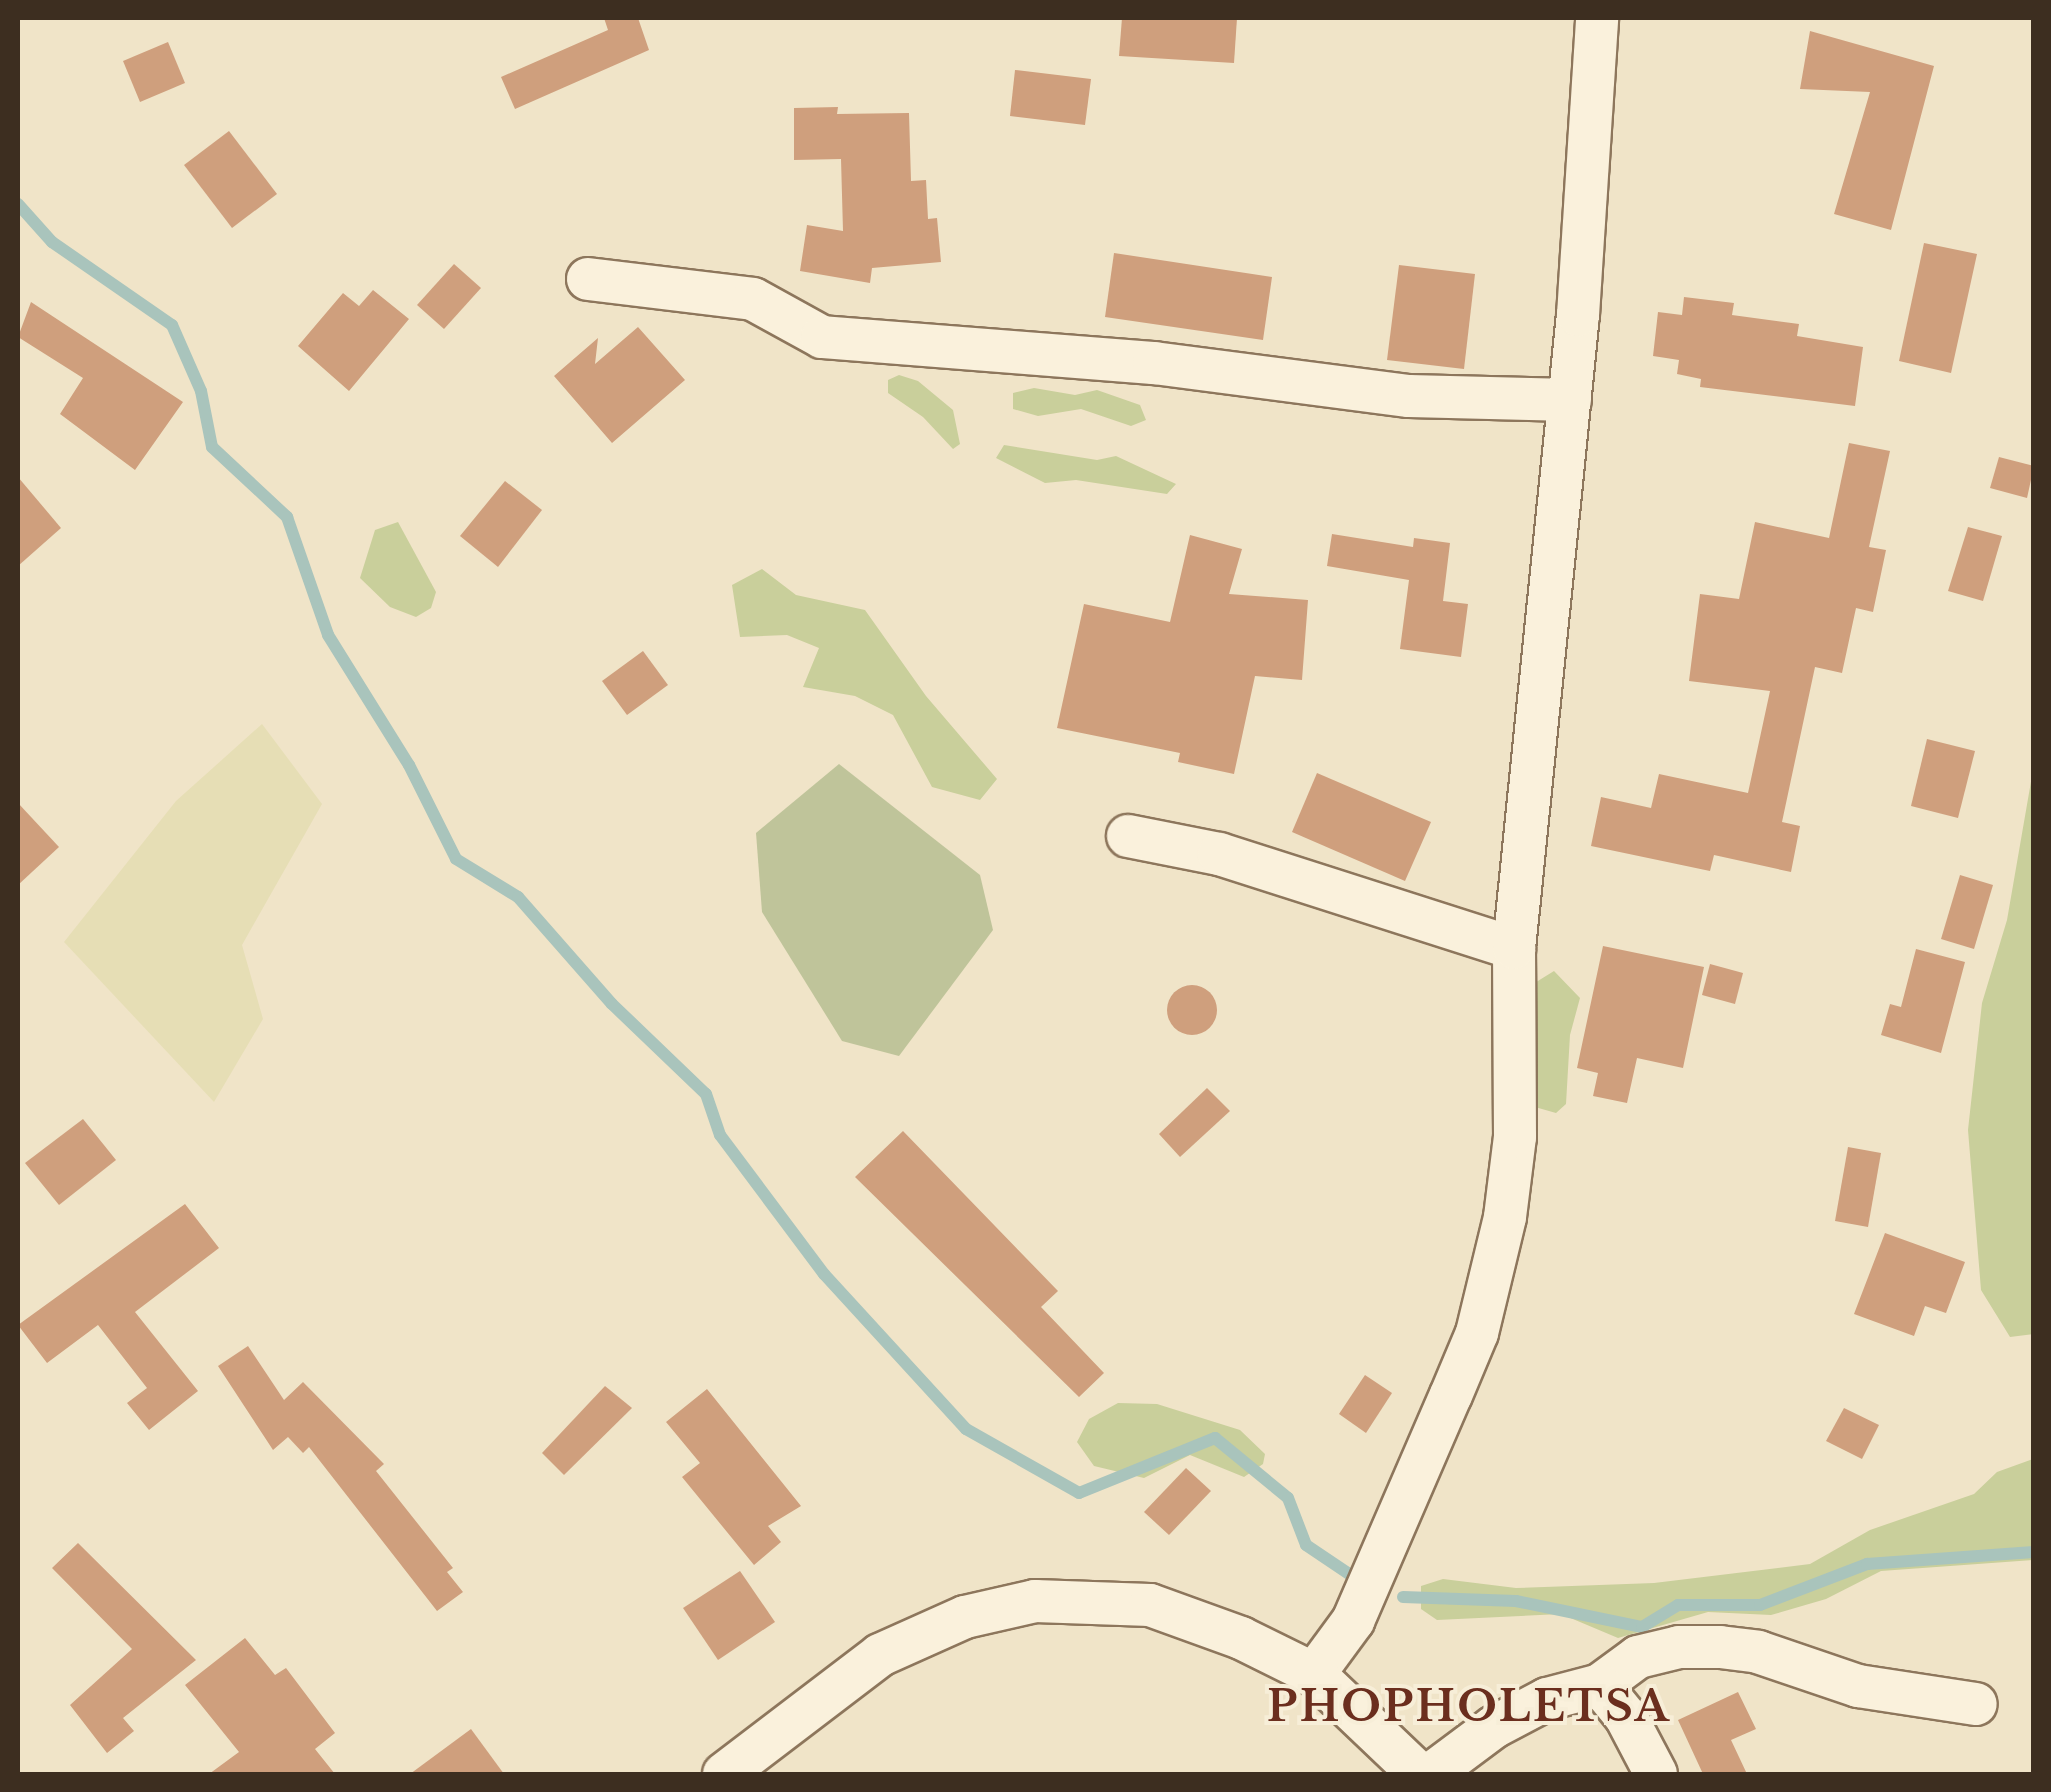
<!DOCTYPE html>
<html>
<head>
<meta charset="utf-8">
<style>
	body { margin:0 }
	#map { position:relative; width:2051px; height:1792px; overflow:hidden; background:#f0e4c8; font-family:"Libre Baskerville",serif }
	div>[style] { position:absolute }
	.farmland>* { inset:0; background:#e6deb5 }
	.green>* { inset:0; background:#c9cf9b }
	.cemetery>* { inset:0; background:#bfc49a }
	.stream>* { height:12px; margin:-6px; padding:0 6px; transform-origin:6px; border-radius:6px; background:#a9c4bc }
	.building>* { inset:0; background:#cf9f7d }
	.round { border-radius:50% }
	.roads { filter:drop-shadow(2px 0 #8d765c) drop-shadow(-2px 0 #8d765c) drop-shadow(0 2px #8d765c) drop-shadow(0 -2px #8d765c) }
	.minor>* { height:42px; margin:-21px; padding:0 21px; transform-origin:21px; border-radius:21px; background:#faf1dc }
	span { translate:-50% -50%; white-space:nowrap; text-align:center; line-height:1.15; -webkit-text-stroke:8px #f7eed8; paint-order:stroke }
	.district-label { font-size:42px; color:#6b2e1e; font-weight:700; letter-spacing:2.5px }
	.frame { position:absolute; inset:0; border:20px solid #3d2e20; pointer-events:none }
</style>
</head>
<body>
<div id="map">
	<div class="farmland">
		<div style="clip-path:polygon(262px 724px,322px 804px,242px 945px,263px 1019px,214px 1102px,64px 942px,176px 801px)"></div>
	</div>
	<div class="green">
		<div style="clip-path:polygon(899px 375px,918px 381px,953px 410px,960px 444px,953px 449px,923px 417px,888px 393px,888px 380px)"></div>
		<div style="clip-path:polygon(1034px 388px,1075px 395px,1097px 390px,1140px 405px,1146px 420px,1131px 426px,1081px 409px,1038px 416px,1013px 409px,1013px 393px)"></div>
		<div style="clip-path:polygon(1004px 445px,1097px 460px,1116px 456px,1176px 484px,1167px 494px,1076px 480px,1045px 483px,996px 458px)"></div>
		<div style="clip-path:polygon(398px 522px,436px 592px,431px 608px,416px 617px,390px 607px,360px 578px,375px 530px)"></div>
		<div style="clip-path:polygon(762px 569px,796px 595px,865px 610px,926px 696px,997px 779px,980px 800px,932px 787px,893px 715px,855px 696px,803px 687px,819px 648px,787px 635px,740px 637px,732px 585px)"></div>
		<div style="clip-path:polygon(2033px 770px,2034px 1334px,2010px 1337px,1981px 1290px,1968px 1130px,1982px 1003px,2007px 920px)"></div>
		<div style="clip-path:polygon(1554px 971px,1580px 998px,1570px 1035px,1566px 1104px,1556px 1113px,1528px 1105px,1533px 984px)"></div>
		<div style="clip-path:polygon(1118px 1403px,1157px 1404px,1240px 1430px,1265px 1454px,1263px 1464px,1244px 1477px,1190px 1455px,1144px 1478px,1094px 1466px,1077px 1442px,1089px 1419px)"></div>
		<div style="clip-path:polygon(2033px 1459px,2033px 1560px,1881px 1571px,1826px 1599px,1771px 1615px,1708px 1612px,1618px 1638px,1561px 1614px,1437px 1620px,1421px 1609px,1421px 1586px,1443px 1579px,1516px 1588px,1654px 1583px,1810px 1564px,1870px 1530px,1974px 1494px,1997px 1472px)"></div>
	</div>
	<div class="cemetery">
		<div style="clip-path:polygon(839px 764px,980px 875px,993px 930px,899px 1056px,842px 1041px,762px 912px,756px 833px)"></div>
	</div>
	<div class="stream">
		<div style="left:18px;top:204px;width:51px;rotate:48.2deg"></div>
		<div style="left:52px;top:242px;width:146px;rotate:34.7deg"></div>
		<div style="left:172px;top:325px;width:72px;rotate:66.3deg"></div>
		<div style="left:201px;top:391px;width:57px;rotate:78.9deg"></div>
		<div style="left:212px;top:447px;width:103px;rotate:43deg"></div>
		<div style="left:287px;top:517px;width:125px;rotate:70.8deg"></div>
		<div style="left:328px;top:635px;width:153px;rotate:58.1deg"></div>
		<div style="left:409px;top:765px;width:105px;rotate:63.4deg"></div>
		<div style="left:456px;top:859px;width:73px;rotate:31.5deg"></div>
		<div style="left:518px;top:897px;width:142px;rotate:48.7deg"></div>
		<div style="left:612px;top:1004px;width:130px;rotate:43.8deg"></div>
		<div style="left:706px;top:1094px;width:43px;rotate:71.1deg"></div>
		<div style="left:720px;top:1135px;width:174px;rotate:53.2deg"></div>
		<div style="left:824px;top:1274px;width:210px;rotate:47.5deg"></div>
		<div style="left:966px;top:1429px;width:130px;rotate:29.5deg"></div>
		<div style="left:1079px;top:1493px;width:147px;rotate:-22deg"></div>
		<div style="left:1215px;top:1438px;width:94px;rotate:39.4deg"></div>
		<div style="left:1288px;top:1498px;width:50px;rotate:69deg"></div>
		<div style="left:1306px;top:1545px;width:52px;rotate:34deg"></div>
		<div style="left:1403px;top:1597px;width:113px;rotate:2deg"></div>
		<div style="left:1516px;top:1601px;width:129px;rotate:11.7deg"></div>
		<div style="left:1642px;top:1627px;width:42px;rotate:-31.4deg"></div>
		<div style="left:1678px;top:1605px;width:82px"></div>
		<div style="left:1760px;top:1605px;width:115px;rotate:-21deg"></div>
		<div style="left:1867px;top:1564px;width:167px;rotate:-4.1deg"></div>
	</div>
	<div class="building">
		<div style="clip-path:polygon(604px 18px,638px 18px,649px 50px,515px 109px,501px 77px,608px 30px)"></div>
		<div style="clip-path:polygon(1122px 18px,1237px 18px,1234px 63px,1119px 56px)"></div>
		<div style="clip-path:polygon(1810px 31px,1934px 66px,1891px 230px,1834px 214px,1870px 92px,1800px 89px)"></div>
		<div style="clip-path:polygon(168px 42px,185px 83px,140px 102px,123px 61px)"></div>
		<div style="clip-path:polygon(1015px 70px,1091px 79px,1085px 125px,1010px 116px)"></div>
		<div style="clip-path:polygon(838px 107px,837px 114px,909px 113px,911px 181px,926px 180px,928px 219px,937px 218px,941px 262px,872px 268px,870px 283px,800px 271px,807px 225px,843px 231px,841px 159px,794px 160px,794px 108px)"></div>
		<div style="clip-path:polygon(229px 131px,277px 194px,232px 228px,184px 165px)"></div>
		<div style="clip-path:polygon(1924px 243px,1977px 254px,1951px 373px,1899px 361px)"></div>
		<div style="clip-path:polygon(1114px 253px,1272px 277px,1263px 340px,1105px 317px)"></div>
		<div style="clip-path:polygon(454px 264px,481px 288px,444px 329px,417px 305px)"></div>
		<div style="clip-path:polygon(1399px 265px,1475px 274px,1464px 369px,1387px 360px)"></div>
		<div style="clip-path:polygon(373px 290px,409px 319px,349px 391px,298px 346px,343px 293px,359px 306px)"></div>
		<div style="clip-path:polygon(1684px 297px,1734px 303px,1732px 315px,1799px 324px,1797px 336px,1863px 347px,1855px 406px,1700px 387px,1701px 379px,1677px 374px,1679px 360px,1653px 356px,1658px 312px,1682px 315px)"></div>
		<div style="clip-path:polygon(31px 302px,183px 402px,135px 470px,60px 414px,83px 378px,18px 337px)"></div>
		<div style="clip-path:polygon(638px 327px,685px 380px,612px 443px,554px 376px,598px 338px,595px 364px)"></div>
		<div style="clip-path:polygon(1849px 443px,1890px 451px,1869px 547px,1886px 550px,1873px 612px,1856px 608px,1842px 673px,1815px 667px,1782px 822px,1800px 826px,1791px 872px,1714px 855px,1710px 871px,1591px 846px,1601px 797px,1651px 808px,1659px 774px,1748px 793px,1770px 691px,1689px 681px,1700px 594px,1739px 599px,1755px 522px,1829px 538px)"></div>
		<div style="clip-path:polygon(1999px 457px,2034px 466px,2027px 498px,1990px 488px)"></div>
		<div style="clip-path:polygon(18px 477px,61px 528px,18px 566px)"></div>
		<div style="clip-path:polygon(505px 481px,542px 510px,498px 567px,460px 536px)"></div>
		<div style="clip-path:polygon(1968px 527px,2002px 536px,1983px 601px,1948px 591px)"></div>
		<div style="clip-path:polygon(1332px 534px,1413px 547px,1414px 538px,1450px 543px,1443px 601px,1468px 604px,1461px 657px,1400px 649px,1409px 580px,1327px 566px)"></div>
		<div style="clip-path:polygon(1190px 535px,1242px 549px,1229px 594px,1308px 600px,1302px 680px,1255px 676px,1234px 774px,1178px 762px,1180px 753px,1057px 728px,1084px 604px,1170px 622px)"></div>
		<div style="clip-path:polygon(643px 651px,668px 685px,627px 715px,602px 681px)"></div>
		<div style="clip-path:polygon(1927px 739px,1975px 751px,1958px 818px,1911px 806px)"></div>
		<div style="clip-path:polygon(1317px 773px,1431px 822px,1405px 881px,1292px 832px)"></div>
		<div style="clip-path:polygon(18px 803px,59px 847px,18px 885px)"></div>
		<div style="clip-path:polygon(1960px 875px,1993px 885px,1974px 949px,1941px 939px)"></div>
		<div style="clip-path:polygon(1603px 946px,1704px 967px,1683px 1068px,1637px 1058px,1627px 1103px,1593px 1096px,1598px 1073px,1577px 1068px)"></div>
		<div style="clip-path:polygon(1916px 949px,1965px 962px,1941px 1053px,1881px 1035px,1890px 1004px,1901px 1007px)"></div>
		<div style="clip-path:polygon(1710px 964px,1743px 973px,1735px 1004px,1702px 995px)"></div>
		<div class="round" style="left:1167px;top:985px;width:50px;height:50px"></div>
		<div style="clip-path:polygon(1207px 1088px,1230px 1111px,1180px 1157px,1159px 1134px)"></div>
		<div style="clip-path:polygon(83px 1119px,116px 1160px,59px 1205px,25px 1163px)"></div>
		<div style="clip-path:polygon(903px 1131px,1058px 1291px,1041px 1307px,1104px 1373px,1079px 1397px,855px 1177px)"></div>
		<div style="clip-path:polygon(1848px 1147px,1881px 1153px,1868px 1227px,1835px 1221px)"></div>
		<div style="clip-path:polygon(185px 1204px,219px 1248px,135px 1312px,198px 1391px,149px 1430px,127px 1403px,147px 1388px,98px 1325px,47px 1363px,18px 1325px)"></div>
		<div style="clip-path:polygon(1885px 1233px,1965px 1262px,1946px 1313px,1925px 1306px,1914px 1336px,1854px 1314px)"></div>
		<div style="clip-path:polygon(248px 1346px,284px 1400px,303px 1382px,384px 1464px,376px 1471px,453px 1568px,447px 1572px,463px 1592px,437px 1611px,309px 1447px,303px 1453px,288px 1437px,273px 1450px,218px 1366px)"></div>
		<div style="clip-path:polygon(1365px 1375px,1392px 1393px,1366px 1433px,1339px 1414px)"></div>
		<div style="clip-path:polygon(605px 1386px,632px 1408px,564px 1475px,542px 1453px)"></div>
		<div style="clip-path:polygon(707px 1389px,801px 1506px,768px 1526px,781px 1542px,754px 1565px,682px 1477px,700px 1463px,666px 1422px)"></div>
		<div style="clip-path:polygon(1844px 1408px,1879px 1425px,1862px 1459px,1826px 1441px)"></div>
		<div style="clip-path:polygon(1186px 1468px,1211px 1491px,1169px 1535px,1144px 1512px)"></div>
		<div style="clip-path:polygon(78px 1543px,196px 1660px,123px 1718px,134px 1731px,107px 1753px,70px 1705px,132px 1649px,52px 1568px)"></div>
		<div style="clip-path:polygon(740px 1571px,775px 1622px,718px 1660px,683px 1608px)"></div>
		<div style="clip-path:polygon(245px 1638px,275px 1675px,286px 1668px,335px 1733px,315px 1749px,335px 1774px,209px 1774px,239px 1752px,185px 1685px)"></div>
		<div style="clip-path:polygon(1738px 1692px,1756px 1729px,1731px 1740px,1747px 1774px,1703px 1774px,1678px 1720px)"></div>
		<div style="clip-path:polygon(471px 1729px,504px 1774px,410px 1774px)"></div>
	</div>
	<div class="roads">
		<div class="minor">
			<div style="left:588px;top:279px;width:166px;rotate:6.9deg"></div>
			<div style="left:753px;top:299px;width:79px;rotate:28.8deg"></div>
			<div style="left:822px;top:337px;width:333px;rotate:4.5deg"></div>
			<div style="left:1154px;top:363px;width:257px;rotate:7.4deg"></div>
			<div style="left:1409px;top:396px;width:161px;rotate:1.4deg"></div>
			<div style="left:1128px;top:836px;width:93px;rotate:11.2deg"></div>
			<div style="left:1219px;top:854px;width:310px;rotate:17.7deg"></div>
			<div style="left:1314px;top:1674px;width:66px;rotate:-53.7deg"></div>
			<div style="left:1353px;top:1621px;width:246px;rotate:-66.6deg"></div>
			<div style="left:1451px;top:1395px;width:67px;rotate:-67.2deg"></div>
			<div style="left:1477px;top:1333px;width:119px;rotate:-76.4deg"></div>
			<div style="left:1505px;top:1217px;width:81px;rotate:-82.9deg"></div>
			<div style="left:1515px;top:1137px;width:189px;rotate:-90.3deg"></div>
			<div style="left:1514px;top:948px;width:636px;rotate:-84.23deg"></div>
			<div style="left:1578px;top:315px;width:298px;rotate:-86.3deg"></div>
			<div style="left:1600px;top:1685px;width:47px;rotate:-36.4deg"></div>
			<div style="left:1638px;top:1657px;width:42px;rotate:-13.7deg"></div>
			<div style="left:1679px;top:1647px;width:41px"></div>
			<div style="left:1720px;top:1647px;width:38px;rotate:7deg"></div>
			<div style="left:1758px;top:1652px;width:106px;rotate:18.8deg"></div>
			<div style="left:1858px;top:1686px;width:119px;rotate:8.7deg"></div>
			<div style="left:724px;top:1774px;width:196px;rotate:-37.3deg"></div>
			<div style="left:880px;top:1655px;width:93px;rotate:-24.1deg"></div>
			<div style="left:965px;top:1617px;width:72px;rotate:-12.9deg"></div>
			<div style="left:1035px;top:1601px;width:115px;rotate:2deg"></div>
			<div style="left:1150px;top:1605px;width:97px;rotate:19.9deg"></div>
			<div style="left:1241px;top:1638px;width:81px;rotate:26.3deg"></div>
			<div style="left:1314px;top:1674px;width:145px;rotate:43.6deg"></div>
			<div style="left:1431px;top:1774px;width:79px;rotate:-36.7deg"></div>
			<div style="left:1494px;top:1727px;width:60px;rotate:-27.8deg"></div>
			<div style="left:1547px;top:1699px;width:55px;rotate:-14.8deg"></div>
			<div style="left:1600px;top:1685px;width:41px;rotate:50.9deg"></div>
			<div style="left:1626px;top:1717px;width:64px;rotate:62.2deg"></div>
		</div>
	</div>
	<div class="district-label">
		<span style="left:1469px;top:1706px">PHOPHOLETSA</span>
	</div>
	<div class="frame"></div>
</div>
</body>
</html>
